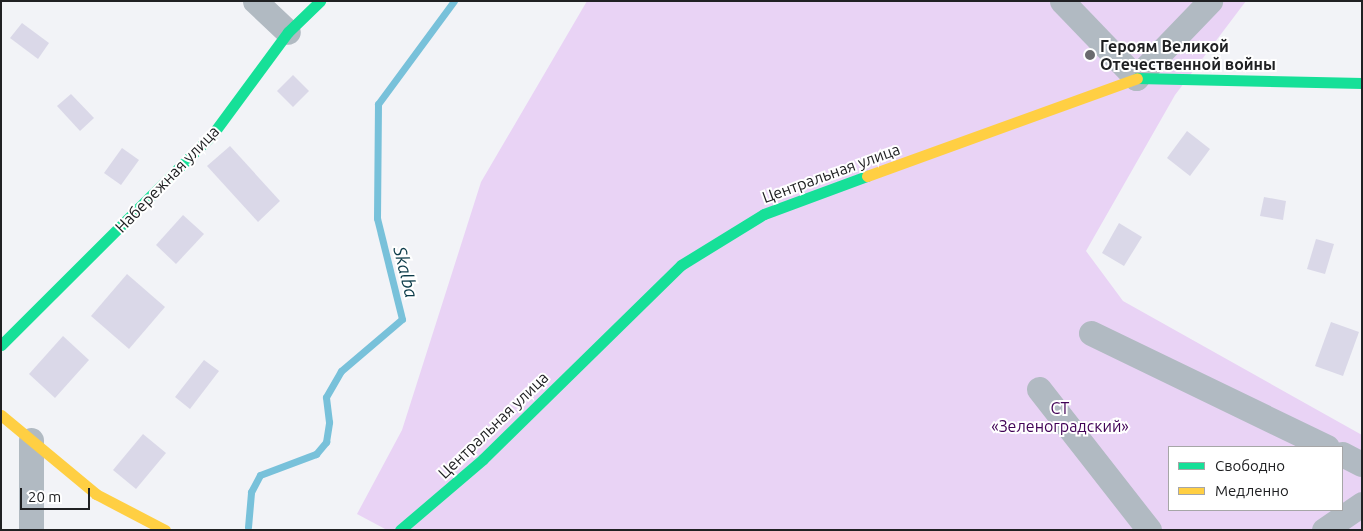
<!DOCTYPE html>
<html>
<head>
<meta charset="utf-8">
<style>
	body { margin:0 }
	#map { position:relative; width:1363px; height:531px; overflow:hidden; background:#f2f3f7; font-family:Ubuntu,sans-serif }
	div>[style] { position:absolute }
	.green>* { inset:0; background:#e9d3f5 }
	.stream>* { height:7px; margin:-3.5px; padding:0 3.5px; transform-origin:3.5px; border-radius:3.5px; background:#78c1da }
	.building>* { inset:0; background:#dad8e8 }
	.street>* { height:25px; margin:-12.5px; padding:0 12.5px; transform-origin:12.5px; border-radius:12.5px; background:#b1bac2 }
	.fast>* { height:11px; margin:-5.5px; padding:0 5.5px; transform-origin:5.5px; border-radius:5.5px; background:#16e098 }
	.slow>* { height:11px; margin:-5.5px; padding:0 5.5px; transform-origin:5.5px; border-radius:5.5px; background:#ffcf43 }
	.dots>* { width:14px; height:14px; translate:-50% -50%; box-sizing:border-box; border:2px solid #fff; border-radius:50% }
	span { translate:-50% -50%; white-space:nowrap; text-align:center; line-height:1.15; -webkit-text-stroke:4px #fff; paint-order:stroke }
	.poi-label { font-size:16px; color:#202123; font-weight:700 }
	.left { translate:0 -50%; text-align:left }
	.street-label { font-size:16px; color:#202123 }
	.park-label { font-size:16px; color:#410356 }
	.water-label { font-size:18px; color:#0c3b49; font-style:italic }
	.frame { position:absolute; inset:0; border:2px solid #202123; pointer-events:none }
	.legend { position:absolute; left:1168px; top:446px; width:175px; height:65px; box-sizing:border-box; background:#fff; border:1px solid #a6a6a7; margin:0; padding:6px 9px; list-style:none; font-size:15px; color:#202123 }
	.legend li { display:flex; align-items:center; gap:10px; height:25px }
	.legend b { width:25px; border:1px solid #a6a6a7 }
	.scale { position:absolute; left:20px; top:488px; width:70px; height:22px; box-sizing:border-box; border:2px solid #202123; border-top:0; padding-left:6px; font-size:15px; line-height:18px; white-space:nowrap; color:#202123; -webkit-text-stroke:4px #fff; paint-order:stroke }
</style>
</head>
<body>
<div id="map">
	<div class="green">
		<div style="clip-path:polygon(evenodd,587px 1px,1246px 1px,1175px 95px,1086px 251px,1123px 301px,1362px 435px,1362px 530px,387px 530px,357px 514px,402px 430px,481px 182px,587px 1px,1169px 447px,1342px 447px,1342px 510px,1169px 510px,1169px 447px)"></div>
	</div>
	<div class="stream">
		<div style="left:248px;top:527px;width:35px;rotate:-85deg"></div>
		<div style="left:251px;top:492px;width:19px;rotate:-62deg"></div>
		<div style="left:260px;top:475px;width:60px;rotate:-20.6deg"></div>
		<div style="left:316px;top:454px;width:16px;rotate:-50deg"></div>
		<div style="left:326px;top:442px;width:20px;rotate:-81deg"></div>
		<div style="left:329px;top:422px;width:25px;rotate:-97deg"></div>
		<div style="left:326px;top:397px;width:30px;rotate:-60deg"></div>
		<div style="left:341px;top:371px;width:80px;rotate:-40.4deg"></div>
		<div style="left:402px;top:319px;width:104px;rotate:-103.9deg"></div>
		<div style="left:377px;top:218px;width:114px;rotate:-89.5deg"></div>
		<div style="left:378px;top:104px;width:128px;rotate:-53.6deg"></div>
	</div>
	<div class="building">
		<div style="clip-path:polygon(22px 23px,49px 43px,38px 59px,10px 38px)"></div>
		<div style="clip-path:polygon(293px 75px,309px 91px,293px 107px,277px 91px)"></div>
		<div style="clip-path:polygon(71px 94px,94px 118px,80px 131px,57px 106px)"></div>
		<div style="clip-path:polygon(1187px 131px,1210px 149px,1190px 176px,1167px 158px)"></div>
		<div style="clip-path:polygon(230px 146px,280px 201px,258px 222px,207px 166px)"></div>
		<div style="clip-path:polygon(122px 148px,139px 160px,121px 185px,104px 173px)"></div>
		<div style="clip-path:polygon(1264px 197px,1286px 201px,1283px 220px,1260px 216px)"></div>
		<div style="clip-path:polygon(183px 215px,204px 234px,176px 264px,156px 245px)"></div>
		<div style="clip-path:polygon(1119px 223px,1142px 237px,1124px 266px,1102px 253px)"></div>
		<div style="clip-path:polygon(1316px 239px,1334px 244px,1325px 274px,1307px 269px)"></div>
		<div style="clip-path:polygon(127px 274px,165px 307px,129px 349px,91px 316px)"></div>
		<div style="clip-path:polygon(1331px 322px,1359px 332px,1343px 376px,1315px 366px)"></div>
		<div style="clip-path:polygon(63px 336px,89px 360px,55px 398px,29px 374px)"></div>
		<div style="clip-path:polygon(204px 360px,219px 371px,190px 409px,175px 397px)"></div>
		<div style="clip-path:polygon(143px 434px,166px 453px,136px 489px,113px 470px)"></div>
	</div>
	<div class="street">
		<div style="left:255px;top:1px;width:45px;rotate:43.2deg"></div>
		<div style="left:1062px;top:1px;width:107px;rotate:46.1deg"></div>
		<div style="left:1136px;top:78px;width:107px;rotate:-46.1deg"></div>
		<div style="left:1091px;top:333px;width:262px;rotate:25.8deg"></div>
		<div style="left:1039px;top:389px;width:179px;rotate:52deg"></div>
		<div style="left:1342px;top:454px;width:22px;rotate:27deg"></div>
		<div style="left:31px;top:530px;width:90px;rotate:-90deg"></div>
		<div style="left:1324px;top:530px;width:46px;rotate:-34.4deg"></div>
	</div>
	<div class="fast">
		<div style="left:1137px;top:78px;width:225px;rotate:1.3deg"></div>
		<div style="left:1px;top:345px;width:298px;rotate:-44.9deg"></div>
		<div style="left:212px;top:135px;width:128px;rotate:-53.6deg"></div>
		<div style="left:288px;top:32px;width:45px;rotate:-44.1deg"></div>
		<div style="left:400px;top:530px;width:109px;rotate:-40.5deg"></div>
		<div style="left:483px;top:459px;width:277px;rotate:-44.4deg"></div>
		<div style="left:681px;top:265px;width:97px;rotate:-31.6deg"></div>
		<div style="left:764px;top:214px;width:110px;rotate:-20.3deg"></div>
	</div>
	<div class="slow">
		<div style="left:867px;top:176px;width:287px;rotate:-19.9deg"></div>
		<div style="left:1px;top:415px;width:124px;rotate:39.7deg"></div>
		<div style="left:96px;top:494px;width:78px;rotate:27.6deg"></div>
	</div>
	<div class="dots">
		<div style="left:1090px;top:55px;background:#6a6a6d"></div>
	</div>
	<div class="poi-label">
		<span class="left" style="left:1100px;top:55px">Героям Великой<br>Отечественной войны</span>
	</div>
	<div class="street-label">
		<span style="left:831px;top:173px;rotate:-20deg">Центральная улица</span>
		<span style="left:167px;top:179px;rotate:-46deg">Набережная улица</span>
		<span style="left:493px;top:425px;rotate:-44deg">Центральная улица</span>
	</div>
	<div class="park-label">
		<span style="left:1060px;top:417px">СТ<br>«Зеленоградский»</span>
	</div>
	<div class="water-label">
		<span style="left:406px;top:272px;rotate:76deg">Skalba</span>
	</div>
	<div class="frame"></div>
	<ul class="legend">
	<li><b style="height:6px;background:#16e098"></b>Свободно</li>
	<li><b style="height:6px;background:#ffcf43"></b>Медленно</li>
	</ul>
	<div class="scale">20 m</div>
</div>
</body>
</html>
